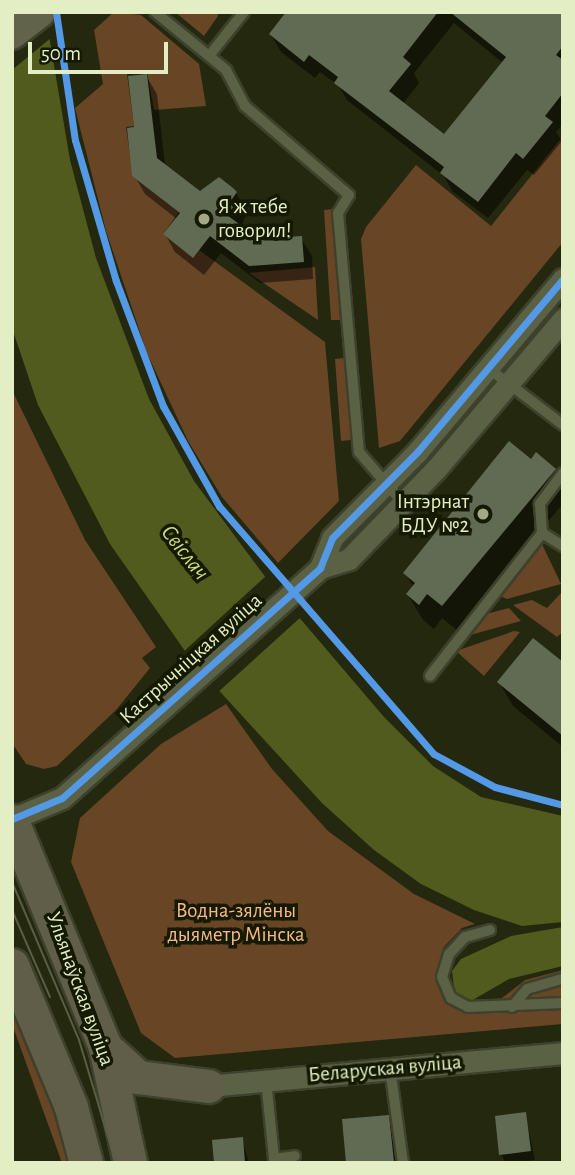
<!DOCTYPE html>
<html>
<head>
<meta charset="utf-8">
<style>
	body { margin:0 }
	#map { position:relative; width:575px; height:1175px; overflow:hidden; background:#24280e; font-family:"Alegreya Sans",sans-serif }
	div>[style] { position:absolute }
	.green>* { inset:0; background:#674525 }
	.water>* { inset:0; background:#515b1d }
	.pier>* { inset:0; background:#24280e }
	.shadow>* { inset:0; background:#0007 }
	.building>* { inset:0; background:#616b54 }
	.roads { filter:drop-shadow(2px 0 #3e412c) drop-shadow(-2px 0 #3e412c) drop-shadow(0 2px #3e412c) drop-shadow(0 -2px #3e412c) }
	.service>* { height:10px; margin:-5px; padding:0 5px; transform-origin:5px; border-radius:5px; background:#5b6144 }
	.minor>* { height:21px; margin:-10.5px; padding:0 10.5px; transform-origin:10.5px; border-radius:10.5px; background:#5b6144 }
	.secondary>* { height:30px; margin:-15px; padding:0 15px; transform-origin:15px; border-radius:15px; background:#61634a }
	.primary>* { height:33px; margin:-16.5px; padding:0 16.5px; transform-origin:16.5px; border-radius:16.5px; background:#605e49 }
	.tram>* { height:2px; margin:-1px; padding:0 1px; transform-origin:1px; border-radius:1px; background:#5a5e45 }
	.cycleway>* { height:7px; margin:-3.5px; padding:0 3.5px; transform-origin:3.5px; border-radius:3.5px; background:#5399e6 }
	.dots>* { width:19px; height:19px; translate:-50% -50%; box-sizing:border-box; border:4px solid #141900; border-radius:50% }
	span { translate:-50% -50%; white-space:nowrap; text-align:center; line-height:1.15; -webkit-text-stroke:7px #141900; paint-order:stroke }
	.poi-label { font-size:21px; color:#e4eec5 }
	.left { translate:0 -50%; text-align:left }
	.right { translate:-100% -50%; text-align:right }
	.street-label { font-size:21px; color:#e4eec5 }
	.park-label { font-size:21px; color:#f6b787 }
	.water-label { font-size:23px; color:#c9dc7f; font-style:italic }
	.frame { position:absolute; inset:0; border:14px solid #e4eec5; pointer-events:none }
	.scale { position:absolute; left:28px; top:42px; width:140px; height:32px; box-sizing:border-box; border:4px solid #e4eec5; border-top:0; padding-left:9px; font-size:21px; line-height:24px; white-space:nowrap; color:#e4eec5; -webkit-text-stroke:5px #141900; paint-order:stroke }
</style>
</head>
<body>
<div id="map">
	<div class="green">
		<div style="clip-path:polygon(114px 12px,141px 15px,199px 64px,206px 106px,154px 110px,147px 71px,127px 74px,134px 126px,126px 127px,133px 176px,179px 212px,163px 234px,199px 250px,325px 342px,339px 501px,278px 563px,222px 497px,188px 441px,147px 353px,106px 231px,75px 108px,103px 84px,94px 30px)"></div>
		<div style="clip-path:polygon(175px 12px,218px 12px,218px 16px,204px 36px)"></div>
		<div style="clip-path:polygon(563px 136px,563px 242px,400px 441px,379px 448px,361px 239px,366px 227px,416px 165px,491px 226px)"></div>
		<div style="clip-path:polygon(333px 209px,340px 320px,331px 320px,324px 210px)"></div>
		<div style="clip-path:polygon(315px 267px,318px 320px,249px 273px)"></div>
		<div style="clip-path:polygon(344px 358px,351px 440px,341px 441px,335px 359px)"></div>
		<div style="clip-path:polygon(12px 390px,85px 540px,156px 647px,142px 658px,150px 668px,116px 710px,57px 766px,44px 769px,26px 764px,12px 743px)"></div>
		<div style="clip-path:polygon(542px 544px,561px 584px,507px 599px,500px 596px)"></div>
		<div style="clip-path:polygon(563px 591px,563px 632px,557px 637px,513px 605px,532px 600px,547px 608px)"></div>
		<div style="clip-path:polygon(509px 608px,521px 621px,463px 637px,482px 615px)"></div>
		<div style="clip-path:polygon(514px 631px,520px 632px,484px 676px,456px 651px)"></div>
		<div style="clip-path:polygon(226px 704px,272px 769px,328px 831px,414px 894px,475px 924px,462px 928px,443px 948px,436px 976px,443px 997px,464px 1011px,487px 1010px,525px 980px,563px 970px,563px 1024px,175px 1058px,141px 1033px,71px 862px,80px 818px,161px 744px)"></div>
		<div style="clip-path:polygon(12px 1009px,47px 1092px,69px 1163px,62px 1163px,12px 1024px)"></div>
	</div>
	<div class="water">
		<div style="clip-path:polygon(12px 12px,45px 12px,70px 160px,96px 258px,149px 399px,194px 481px,269px 582px,384px 717px,433px 766px,481px 797px,563px 816px,563px 922px,522px 926px,474px 910px,421px 884px,374px 850px,322px 803px,192px 661px,110px 544px,38px 405px,12px 328px)"></div>
		<div style="clip-path:polygon(563px 927px,563px 966px,509px 979px,471px 1001px,455px 996px,452px 971px,461px 959px,511px 936px)"></div>
	</div>
	<div class="pier">
		<div style="clip-path:polygon(12px 12px,48px 12px,52px 37px,12px 70px)"></div>
		<div style="clip-path:polygon(267px 575px,302px 616px,216px 694px,181px 654px)"></div>
	</div>
	<div class="shadow">
		<div style="clip-path:polygon(evenodd,288px 12px,563px 12px,563px 124px,556px 132px,562px 141px,534px 175px,527px 170px,488px 218px,452px 191px,444px 176px,347px 100px,338px 85px,320px 72px,315px 78px,281px 52px,271px 35px,288px 12px,454px 23px,503px 63px,445px 137px,403px 104px,419px 83px,414px 73px,454px 23px)"></div>
		<div style="clip-path:polygon(146px 76px,157px 94px,165px 166px,200px 193px,236px 193px,247px 211px,241px 228px,258px 241px,301px 238px,312px 256px,313px 279px,260px 283px,221px 253px,204px 275px,175px 252px,165px 234px,177px 219px,145px 194px,134px 175px)"></div>
		<div style="clip-path:polygon(531px 461px,555px 470px,563px 483px,563px 510px,561px 506px,457px 630px,442px 618px,434px 629px,423px 620px,408px 595px,414px 588px,405px 573px)"></div>
		<div style="clip-path:polygon(563px 665px,563px 747px,513px 706px,499px 682px)"></div>
		<div style="clip-path:polygon(525px 1114px,535px 1160px,506px 1163px,501px 1154px)"></div>
		<div style="clip-path:polygon(388px 1117px,396px 1131px,400px 1163px,348px 1163px)"></div>
		<div style="clip-path:polygon(242px 1139px,249px 1163px,216px 1163px)"></div>
	</div>
	<div class="building">
		<div style="clip-path:polygon(286px 12px,438px 12px,403px 57px,411px 64px,389px 91px,444px 134px,506px 57px,450px 12px,563px 12px,563px 46px,556px 55px,563px 60px,563px 93px,545px 116px,553px 122px,523px 159px,516px 153px,478px 202px,440px 173px,444px 167px,334px 83px,338px 77px,309px 55px,304px 62px,269px 34px)"></div>
		<div style="clip-path:polygon(147px 74px,157px 158px,200px 191px,219px 177px,233px 188px,237px 192px,230px 202px,235px 205px,227px 215px,259px 239px,302px 236px,304px 262px,249px 266px,210px 236px,193px 258px,163px 234px,180px 213px,132px 176px,127px 128px,134px 127px,128px 76px)"></div>
		<div style="clip-path:polygon(509px 441px,531px 459px,536px 452px,556px 469px,442px 606px,427px 594px,419px 605px,406px 594px,415px 583px,403px 573px)"></div>
		<div style="clip-path:polygon(533px 638px,563px 662px,563px 736px,497px 682px)"></div>
		<div style="clip-path:polygon(526px 1112px,531px 1151px,499px 1155px,495px 1116px)"></div>
		<div style="clip-path:polygon(389px 1115px,394px 1162px,346px 1163px,342px 1119px)"></div>
		<div style="clip-path:polygon(243px 1137px,245px 1163px,214px 1163px,212px 1140px)"></div>
	</div>
	<div class="roads">
		<div class="service">
			<div style="left:155px;top:12px;width:92px;rotate:39.2deg"></div>
			<div style="left:226px;top:70px;width:41px;rotate:62.2deg"></div>
			<div style="left:245px;top:106px;width:137px;rotate:40.6deg"></div>
			<div style="left:349px;top:195px;width:21px;rotate:121deg"></div>
			<div style="left:338px;top:213px;width:240px;rotate:85deg"></div>
			<div style="left:359px;top:452px;width:67px;rotate:49.2deg"></div>
			<div style="left:209px;top:56px;width:56px;rotate:-51.5deg"></div>
			<div style="left:488px;top:368px;width:94px;rotate:37.2deg"></div>
			<div style="left:563px;top:473px;width:39px;rotate:127deg"></div>
			<div style="left:540px;top:504px;width:29px;rotate:86deg"></div>
			<div style="left:542px;top:533px;width:25px;rotate:32deg"></div>
			<div style="left:430px;top:676px;width:182px;rotate:-51.9deg"></div>
			<div style="left:490px;top:930px;width:26px;rotate:164deg"></div>
			<div style="left:465px;top:937px;width:23px;rotate:133deg"></div>
			<div style="left:449px;top:954px;width:24px;rotate:107deg"></div>
			<div style="left:442px;top:977px;width:23px;rotate:67deg"></div>
			<div style="left:451px;top:998px;width:19px;rotate:28deg"></div>
			<div style="left:468px;top:1007px;width:95px;rotate:-2.4deg"></div>
			<div style="left:512px;top:1007px;width:23px;rotate:-50deg"></div>
			<div style="left:527px;top:989px;width:37px;rotate:-16deg"></div>
			<div style="left:390px;top:1068px;width:96px;rotate:82.2deg"></div>
			<div style="left:266px;top:1080px;width:79px;rotate:84.2deg"></div>
			<div style="left:274px;top:1159px;width:21px;rotate:-8deg"></div>
		</div>
		<div class="minor">
			<div style="left:320px;top:568px;width:30px;rotate:-17deg"></div>
			<div style="left:349px;top:559px;width:125px;rotate:-46deg"></div>
			<div style="left:436px;top:469px;width:197px;rotate:-49.7deg"></div>
			<div style="left:12px;top:819px;width:54px;rotate:-22.8deg"></div>
			<div style="left:62px;top:798px;width:346px;rotate:-41.7deg"></div>
			<div style="left:320px;top:568px;width:32px;rotate:-68deg"></div>
			<div style="left:332px;top:538px;width:122px;rotate:-45.3deg"></div>
			<div style="left:418px;top:451px;width:225px;rotate:-49.9deg"></div>
			<div style="left:208px;top:1086px;width:357px;rotate:-5.3deg"></div>
		</div>
		<div class="secondary">
			<div style="left:12px;top:34px;width:36px;rotate:-38deg"></div>
		</div>
		<div class="primary">
			<div style="left:12px;top:821px;width:244px;rotate:67.6deg"></div>
			<div style="left:105px;top:1047px;width:119px;rotate:77.8deg"></div>
			<div style="left:12px;top:965px;width:154px;rotate:67.4deg"></div>
			<div style="left:71px;top:1107px;width:58px;rotate:75deg"></div>
			<div style="left:105px;top:1047px;width:45px;rotate:42.3deg"></div>
			<div style="left:138px;top:1077px;width:71px;rotate:7.3deg"></div>
		</div>
	</div>
	<div class="tram">
		<div style="left:12px;top:882px;width:172px;rotate:67deg"></div>
		<div style="left:79px;top:1040px;width:128px;rotate:73.3deg"></div>
		<div style="left:12px;top:910px;width:95px;rotate:66.4deg"></div>
	</div>
	<div class="cycleway">
		<div style="left:56px;top:12px;width:129px;rotate:81.6deg"></div>
		<div style="left:75px;top:140px;width:147px;rotate:73.8deg"></div>
		<div style="left:116px;top:281px;width:134px;rotate:69.4deg"></div>
		<div style="left:163px;top:406px;width:115px;rotate:60.8deg"></div>
		<div style="left:219px;top:506px;width:328px;rotate:49.1deg"></div>
		<div style="left:434px;top:754px;width:69px;rotate:28.4deg"></div>
		<div style="left:495px;top:787px;width:70px;rotate:14.8deg"></div>
		<div style="left:12px;top:819px;width:54px;rotate:-22.8deg"></div>
		<div style="left:62px;top:798px;width:346px;rotate:-41.7deg"></div>
		<div style="left:320px;top:568px;width:32px;rotate:-68deg"></div>
		<div style="left:332px;top:538px;width:122px;rotate:-45.3deg"></div>
		<div style="left:418px;top:451px;width:225px;rotate:-49.9deg"></div>
	</div>
	<div class="dots">
		<div style="left:204px;top:219px;background:#a1a985"></div>
		<div style="left:483px;top:514px;background:#a1a985"></div>
	</div>
	<div class="poi-label">
		<span class="left" style="left:218px;top:219px">Я ж тебе<br>говорил!</span>
		<span class="right" style="left:469px;top:514px">Інтэрнат<br>БДУ №2</span>
	</div>
	<div class="street-label">
		<span style="left:191px;top:659px;rotate:-42deg">Кастрычніцкая вуліца</span>
		<span style="left:80px;top:989px;rotate:70deg">Ульянаўская вуліца</span>
		<span style="left:385px;top:1069px;rotate:-5deg">Беларуская вуліца</span>
	</div>
	<div class="park-label">
		<span style="left:236px;top:923px">Водна-зялёны<br>дыяметр Мінска</span>
	</div>
	<div class="water-label">
		<span style="left:184px;top:553px;rotate:52deg">Свіслач</span>
	</div>
	<div class="frame"></div>
	<div class="scale">50 m</div>
</div>
</body>
</html>
